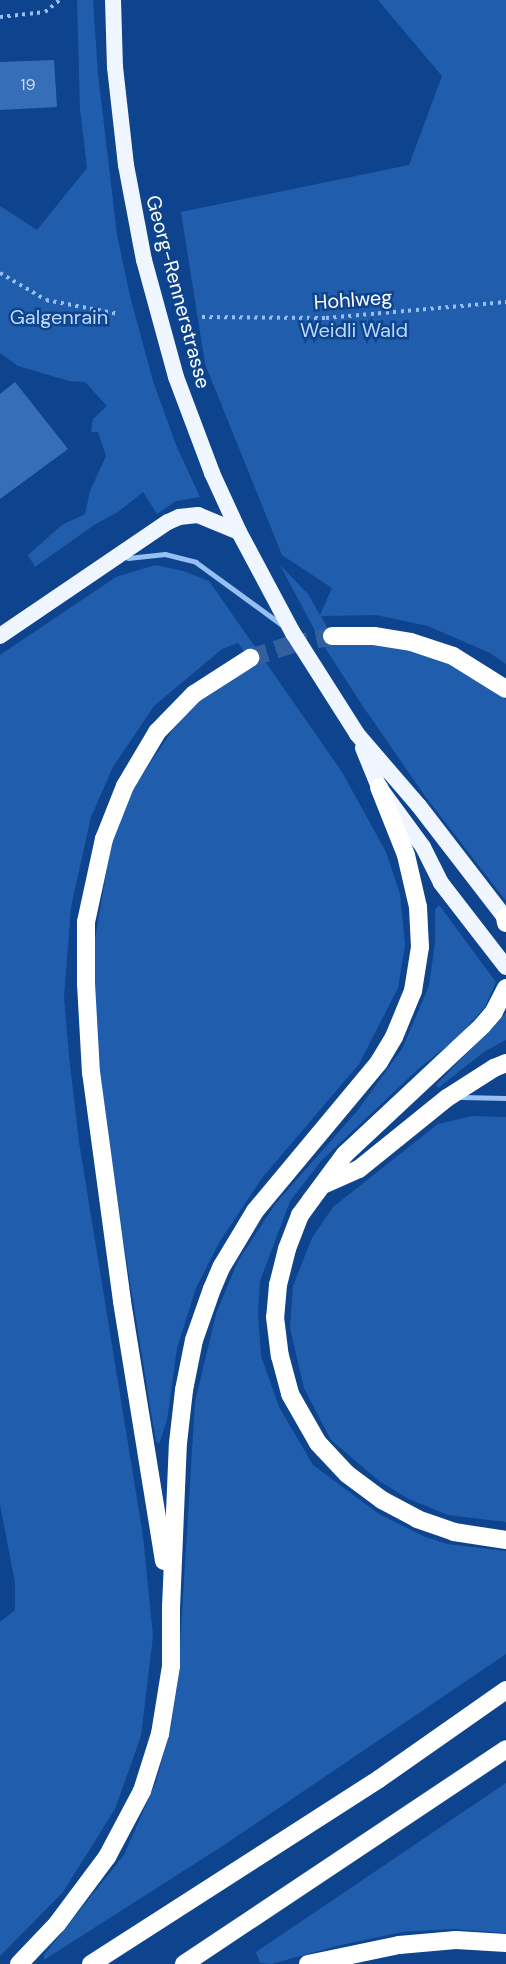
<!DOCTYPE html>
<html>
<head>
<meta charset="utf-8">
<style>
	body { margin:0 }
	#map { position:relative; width:506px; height:1964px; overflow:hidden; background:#0e448e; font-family:"DM Sans",sans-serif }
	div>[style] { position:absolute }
	.green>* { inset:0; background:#205ead }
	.building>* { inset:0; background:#366fb8 }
	.motorway-tunnel>* { height:18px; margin-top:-9px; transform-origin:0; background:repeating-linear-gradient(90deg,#32609f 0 18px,transparent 0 27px) }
	.path>* { height:4px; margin-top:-2px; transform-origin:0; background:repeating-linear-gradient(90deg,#96bff3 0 3px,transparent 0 7.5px) }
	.service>* { height:4.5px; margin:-2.25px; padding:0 2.25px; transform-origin:2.25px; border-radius:2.25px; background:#96bff3 }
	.trunk>* { height:16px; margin:-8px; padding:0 8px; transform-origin:8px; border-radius:8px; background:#f0f6ff }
	.motorway>* { height:18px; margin:-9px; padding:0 9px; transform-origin:9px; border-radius:9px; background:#fff }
	span { translate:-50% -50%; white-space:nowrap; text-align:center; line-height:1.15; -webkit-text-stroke:5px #0e448e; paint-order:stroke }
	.number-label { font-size:16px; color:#cddbed }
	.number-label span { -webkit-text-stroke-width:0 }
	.street-label { font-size:20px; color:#fff }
	.park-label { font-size:20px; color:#bddafe }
</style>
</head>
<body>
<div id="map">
	<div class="green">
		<div style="clip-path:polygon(77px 0,93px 0,98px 74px,117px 235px,130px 296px,153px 381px,176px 445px,200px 497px,176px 501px,157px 514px,143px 492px,118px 512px,94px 525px,35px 567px,28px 555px,62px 525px,85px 514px,90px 491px,106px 456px,98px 432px,91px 432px,93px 419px,107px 406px,85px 382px,69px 381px,18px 366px,0 353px,0 206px,37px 230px,87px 168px,80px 109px)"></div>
		<div style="clip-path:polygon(378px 0,506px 0,506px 664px,490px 653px,428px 626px,376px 615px,321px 616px,336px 644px,390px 645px,429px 655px,466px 672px,506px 699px,506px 901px,425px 796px,362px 705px,320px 640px,280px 565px,308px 594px,320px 615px,332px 588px,282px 555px,205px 364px,181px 212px,409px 165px,442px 76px)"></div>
		<div style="clip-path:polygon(155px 565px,183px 571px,209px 581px,342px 772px,386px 852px,400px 894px,405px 945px,398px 988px,359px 1064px,262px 1178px,220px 1241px,196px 1288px,177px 1348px,167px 1420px,159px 1444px,156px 1441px,151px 1412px,122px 1232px,93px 1021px,92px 957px,111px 845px,127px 798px,181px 717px,217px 686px,255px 666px,238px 643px,222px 649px,154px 706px,113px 767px,91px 817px,71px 907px,64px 997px,69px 1056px,79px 1142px,143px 1536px,153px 1636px,141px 1736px,115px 1809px,63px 1892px,0 1956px,0 1622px,15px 1610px,15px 1583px,0 1505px,0 655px,116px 577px)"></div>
		<div style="clip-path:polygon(439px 905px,496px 982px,485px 1007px,457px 1038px,417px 1070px,322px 1160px,290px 1201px,260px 1281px,258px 1313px,261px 1356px,279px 1407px,313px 1465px,379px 1514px,423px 1536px,447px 1544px,506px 1551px,506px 1654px,224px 1845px,44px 1960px,44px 1955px,124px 1855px,156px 1782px,171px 1727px,178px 1678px,195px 1402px,216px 1314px,238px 1261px,276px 1203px,358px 1110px,402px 1049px,429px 986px,435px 943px,435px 910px)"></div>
		<div style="clip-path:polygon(506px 1013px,506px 1040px,485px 1051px,438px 1088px,436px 1085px)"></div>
		<div style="clip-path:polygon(472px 1116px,506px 1117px,506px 1522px,448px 1515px,409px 1499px,379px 1481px,331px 1440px,304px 1388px,290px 1328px,293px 1286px,312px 1238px,333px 1207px,438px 1124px)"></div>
		<div style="clip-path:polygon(506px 1783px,506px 1933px,454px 1929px,402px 1932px,341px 1945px,271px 1964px,260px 1963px,256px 1952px)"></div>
	</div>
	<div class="building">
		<div style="clip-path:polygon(54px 60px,57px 107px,0 110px,0 62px)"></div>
		<div style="clip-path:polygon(15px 382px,68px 449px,0 499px,0 394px)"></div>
	</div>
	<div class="motorway-tunnel">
		<div style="left:250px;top:658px;width:42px;rotate:-18deg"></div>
		<div style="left:290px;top:645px;width:43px;rotate:-12.1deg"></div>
	</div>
	<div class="path">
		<div style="left:0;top:17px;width:45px;rotate:-6.3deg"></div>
		<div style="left:45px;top:12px;width:19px;rotate:-39deg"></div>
		<div style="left:0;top:273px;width:53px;rotate:30.4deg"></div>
		<div style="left:46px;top:300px;width:74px;rotate:10.9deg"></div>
		<div style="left:202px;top:317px;width:124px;rotate:0.5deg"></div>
		<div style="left:326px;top:318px;width:181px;rotate:-5.1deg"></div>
	</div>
	<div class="service">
		<div style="left:128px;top:558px;width:37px;rotate:-6deg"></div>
		<div style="left:165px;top:554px;width:32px;rotate:14deg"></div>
		<div style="left:196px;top:562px;width:105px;rotate:36.1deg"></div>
		<div style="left:461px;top:1097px;width:45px;rotate:1.3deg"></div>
	</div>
	<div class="trunk">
		<div style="left:113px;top:0;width:67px;rotate:88.3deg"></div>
		<div style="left:115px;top:67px;width:99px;rotate:83.6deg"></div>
		<div style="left:126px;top:165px;width:97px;rotate:79.3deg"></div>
		<div style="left:144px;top:260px;width:121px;rotate:74.7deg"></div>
		<div style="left:176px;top:377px;width:103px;rotate:69.4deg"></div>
		<div style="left:212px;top:473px;width:65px;rotate:65.4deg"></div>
		<div style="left:239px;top:532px;width:115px;rotate:61.9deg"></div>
		<div style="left:293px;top:633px;width:120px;rotate:57.6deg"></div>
		<div style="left:357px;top:734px;width:95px;rotate:49.3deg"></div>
		<div style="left:419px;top:806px;width:143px;rotate:52.4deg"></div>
		<div style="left:0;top:636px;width:203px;rotate:-34.2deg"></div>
		<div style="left:168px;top:522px;width:12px;rotate:-24deg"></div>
		<div style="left:179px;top:517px;width:19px;rotate:-6deg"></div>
		<div style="left:198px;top:515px;width:44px;rotate:22.5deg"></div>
		<div style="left:363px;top:748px;width:42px;rotate:67.7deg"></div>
		<div style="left:379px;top:787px;width:74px;rotate:53.7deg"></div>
		<div style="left:423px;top:847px;width:40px;rotate:63.4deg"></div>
		<div style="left:441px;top:883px;width:106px;rotate:52.3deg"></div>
	</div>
	<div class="motorway">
		<div style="left:332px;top:636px;width:42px"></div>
		<div style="left:374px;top:636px;width:37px;rotate:9deg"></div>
		<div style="left:411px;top:642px;width:44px;rotate:18.4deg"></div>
		<div style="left:453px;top:656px;width:62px;rotate:31.9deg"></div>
		<div style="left:505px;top:917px;width:6px;rotate:81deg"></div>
		<div style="left:506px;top:988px;width:27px;rotate:117deg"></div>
		<div style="left:494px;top:1012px;width:18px;rotate:131deg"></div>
		<div style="left:482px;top:1026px;width:187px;rotate:136.9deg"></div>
		<div style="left:345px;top:1154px;width:57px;rotate:126.5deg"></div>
		<div style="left:311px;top:1200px;width:19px;rotate:126deg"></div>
		<div style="left:300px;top:1215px;width:36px;rotate:111deg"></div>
		<div style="left:287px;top:1249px;width:37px;rotate:104deg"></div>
		<div style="left:278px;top:1285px;width:32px;rotate:95deg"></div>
		<div style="left:275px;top:1317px;width:39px;rotate:83deg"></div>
		<div style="left:280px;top:1356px;width:39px;rotate:75deg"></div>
		<div style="left:290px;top:1394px;width:56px;rotate:60.3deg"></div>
		<div style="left:318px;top:1443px;width:42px;rotate:46.9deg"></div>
		<div style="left:347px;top:1474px;width:44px;rotate:36.6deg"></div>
		<div style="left:382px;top:1500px;width:40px;rotate:28deg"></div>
		<div style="left:417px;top:1519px;width:39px;rotate:19deg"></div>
		<div style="left:454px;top:1532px;width:53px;rotate:8.7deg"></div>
		<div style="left:325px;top:1184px;width:37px;rotate:-24deg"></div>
		<div style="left:359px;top:1169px;width:113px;rotate:-38.9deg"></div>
		<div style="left:447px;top:1098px;width:56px;rotate:-32.6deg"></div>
		<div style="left:494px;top:1068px;width:13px;rotate:-23deg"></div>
		<div style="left:164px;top:1561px;width:263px;rotate:-99.2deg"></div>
		<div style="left:122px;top:1301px;width:230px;rotate:-97.7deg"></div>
		<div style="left:91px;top:1073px;width:89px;rotate:-93.2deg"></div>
		<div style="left:86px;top:984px;width:62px;rotate:-90deg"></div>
		<div style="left:86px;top:922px;width:85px;rotate:-77.8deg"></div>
		<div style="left:104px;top:839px;width:57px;rotate:-68.4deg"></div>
		<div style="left:125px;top:786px;width:63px;rotate:-59.3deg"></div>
		<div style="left:157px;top:732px;width:53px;rotate:-45.8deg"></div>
		<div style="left:194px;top:694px;width:67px;rotate:-32.7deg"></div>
		<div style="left:19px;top:1964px;width:55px;rotate:-46.5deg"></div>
		<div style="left:57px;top:1924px;width:84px;rotate:-53.3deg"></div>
		<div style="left:107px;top:1857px;width:75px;rotate:-62.1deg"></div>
		<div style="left:142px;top:1791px;width:60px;rotate:-72.5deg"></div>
		<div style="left:160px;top:1734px;width:69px;rotate:-80.8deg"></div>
		<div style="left:171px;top:1666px;width:58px;rotate:-90deg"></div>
		<div style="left:171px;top:1608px;width:165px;rotate:-87.6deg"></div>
		<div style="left:178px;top:1443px;width:53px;rotate:-83.5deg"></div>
		<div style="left:184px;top:1390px;width:51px;rotate:-78.7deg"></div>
		<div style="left:194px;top:1340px;width:54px;rotate:-70.6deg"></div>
		<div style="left:212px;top:1289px;width:25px;rotate:-67deg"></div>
		<div style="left:222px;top:1266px;width:64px;rotate:-59deg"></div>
		<div style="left:255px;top:1211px;width:194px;rotate:-50.2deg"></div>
		<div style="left:379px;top:1062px;width:29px;rotate:-59deg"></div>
		<div style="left:394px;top:1037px;width:50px;rotate:-67.6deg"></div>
		<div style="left:413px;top:991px;width:45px;rotate:-81deg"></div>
		<div style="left:420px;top:947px;width:40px;rotate:-92.9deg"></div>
		<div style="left:418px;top:907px;width:53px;rotate:-103deg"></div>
		<div style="left:406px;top:855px;width:73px;rotate:-111.7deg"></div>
		<div style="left:91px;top:1964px;width:342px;rotate:-32.7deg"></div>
		<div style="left:379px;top:1779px;width:155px;rotate:-35deg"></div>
		<div style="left:184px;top:1964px;width:387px;rotate:-33.7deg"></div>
		<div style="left:308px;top:1964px;width:93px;rotate:-11.8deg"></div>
		<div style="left:399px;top:1945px;width:57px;rotate:-5deg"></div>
		<div style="left:456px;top:1940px;width:50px;rotate:3.4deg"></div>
	</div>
	<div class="number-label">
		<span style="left:28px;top:85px">19</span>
	</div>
	<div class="street-label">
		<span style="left:178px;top:292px;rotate:75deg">Georg-Rennerstrasse</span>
		<span style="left:353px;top:300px;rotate:-4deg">Hohlweg</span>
	</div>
	<div class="park-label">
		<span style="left:59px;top:317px">Galgenrain</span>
		<span style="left:354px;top:330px">Weidli Wald</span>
	</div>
</div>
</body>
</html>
